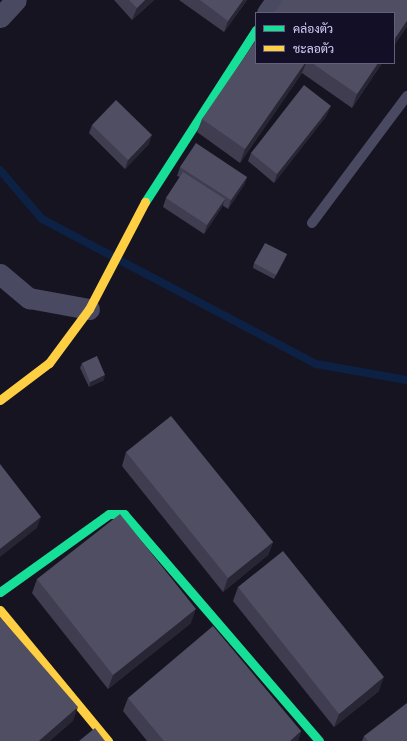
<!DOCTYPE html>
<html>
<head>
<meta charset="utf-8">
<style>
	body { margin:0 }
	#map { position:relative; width:407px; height:741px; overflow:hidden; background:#161421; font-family:"Open Sans",Sarabun,sans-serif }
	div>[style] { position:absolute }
	.stream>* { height:8px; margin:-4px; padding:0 4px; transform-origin:4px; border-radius:4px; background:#0d2144 }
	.lane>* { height:10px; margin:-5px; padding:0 5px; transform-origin:5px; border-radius:5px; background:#4a4962 }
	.street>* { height:21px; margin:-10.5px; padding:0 10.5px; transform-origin:10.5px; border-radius:10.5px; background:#4a4962 }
	.fast>* { height:9px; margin:-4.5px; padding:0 4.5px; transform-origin:4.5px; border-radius:4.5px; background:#16e098 }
	.slow>* { height:9px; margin:-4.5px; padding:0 4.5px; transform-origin:4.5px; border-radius:4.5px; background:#ffcf43 }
	.wall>* { inset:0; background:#403d50 }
	.shaded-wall>* { inset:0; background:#282635 }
	.building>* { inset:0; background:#504e63 }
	span { translate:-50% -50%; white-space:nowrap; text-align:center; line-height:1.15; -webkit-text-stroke:3px #130f26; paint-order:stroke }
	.legend { position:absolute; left:255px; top:12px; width:140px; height:52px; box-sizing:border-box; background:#130f26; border:1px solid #625e7d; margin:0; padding:5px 7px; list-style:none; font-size:12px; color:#d9d4ff }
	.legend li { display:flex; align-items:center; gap:8px; height:20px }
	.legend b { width:20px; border:1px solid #625e7d }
</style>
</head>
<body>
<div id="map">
	<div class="stream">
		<div style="left:0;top:170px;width:65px;rotate:49.4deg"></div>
		<div style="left:42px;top:219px;width:310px;rotate:27.9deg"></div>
		<div style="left:316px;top:364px;width:92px;rotate:10deg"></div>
	</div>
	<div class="lane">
		<div style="left:312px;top:223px;width:159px;rotate:-53.2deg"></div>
	</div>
	<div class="street">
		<div style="left:267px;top:13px;width:16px;rotate:-55deg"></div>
		<div style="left:0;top:17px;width:23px;rotate:-47deg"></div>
		<div style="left:0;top:274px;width:38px;rotate:40deg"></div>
		<div style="left:29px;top:298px;width:61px;rotate:10.4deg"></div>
	</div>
	<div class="fast">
		<div style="left:145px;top:202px;width:205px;rotate:-57.2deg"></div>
		<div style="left:0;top:592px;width:134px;rotate:-35.6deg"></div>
		<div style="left:109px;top:514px;width:15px"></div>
		<div style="left:124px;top:514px;width:299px;rotate:49.3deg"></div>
	</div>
	<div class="slow">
		<div style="left:0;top:400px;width:61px;rotate:-37.1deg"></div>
		<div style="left:49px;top:363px;width:67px;rotate:-53.5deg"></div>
		<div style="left:89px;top:309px;width:121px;rotate:-62.4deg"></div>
		<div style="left:0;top:610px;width:170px;rotate:50.5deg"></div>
	</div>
	<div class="wall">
		<div style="clip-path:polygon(114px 0,154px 0,132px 20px)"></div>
		<div style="clip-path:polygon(179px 0,247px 0,224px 32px)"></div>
		<div style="clip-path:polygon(256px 63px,382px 63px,352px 108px,302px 73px,240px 163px,197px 132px,202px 119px)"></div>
		<div style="clip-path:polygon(327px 115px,274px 183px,248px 161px,251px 153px)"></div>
		<div style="clip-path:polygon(92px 125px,149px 144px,125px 169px,89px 133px)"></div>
		<div style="clip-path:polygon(180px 167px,247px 177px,244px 185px,228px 209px,222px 205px,222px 207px,204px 234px,163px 207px,166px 198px,180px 177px,177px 176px)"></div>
		<div style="clip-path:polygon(287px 254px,285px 259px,274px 279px,253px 268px,254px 263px)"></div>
		<div style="clip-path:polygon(82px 363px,104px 380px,89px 387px,80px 368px)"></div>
		<div style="clip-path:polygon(126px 452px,273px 542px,268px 555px,223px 592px,122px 466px)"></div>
		<div style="clip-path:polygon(37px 579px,191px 623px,108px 689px,32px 593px)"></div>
		<div style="clip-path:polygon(238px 587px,379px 691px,334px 727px,233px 601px)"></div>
		<div style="clip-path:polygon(128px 698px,301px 731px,298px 741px,147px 741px,123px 711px)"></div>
		<div style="clip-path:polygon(364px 736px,407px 741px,362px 741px)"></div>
	</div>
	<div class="shaded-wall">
		<div style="clip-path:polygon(145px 0,154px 0,132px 20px,137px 8px)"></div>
		<div style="clip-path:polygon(243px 0,247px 0,224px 32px,228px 21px)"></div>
		<div style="clip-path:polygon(407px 21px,407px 27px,394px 46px,394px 40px)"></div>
		<div style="clip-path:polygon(305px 63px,306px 63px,302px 73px,240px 163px,245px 149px)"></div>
		<div style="clip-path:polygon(378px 63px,382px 63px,352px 108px,357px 94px)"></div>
		<div style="clip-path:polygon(331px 106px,327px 115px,274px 183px,277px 174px)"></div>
		<div style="clip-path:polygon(152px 135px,149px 144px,125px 169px,128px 160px)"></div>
		<div style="clip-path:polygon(247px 177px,244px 185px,228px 209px,231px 200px)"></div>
		<div style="clip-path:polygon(225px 199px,222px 207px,204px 234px,207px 225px)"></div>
		<div style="clip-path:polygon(287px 254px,285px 259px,274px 279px,276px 275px)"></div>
		<div style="clip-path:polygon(105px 375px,104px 380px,89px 387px,90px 382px)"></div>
		<div style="clip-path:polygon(41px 517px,37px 528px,0 557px,0 549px)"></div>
		<div style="clip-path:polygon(273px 542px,268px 555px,223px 592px,228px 578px)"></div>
		<div style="clip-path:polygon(196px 609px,191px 623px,108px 689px,113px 675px)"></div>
		<div style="clip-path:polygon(384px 677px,379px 691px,334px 727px,339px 714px)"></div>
		<div style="clip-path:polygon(78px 707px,73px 721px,50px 741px,39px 741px)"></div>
		<div style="clip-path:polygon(301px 731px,298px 741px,290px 741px)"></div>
	</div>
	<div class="building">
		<div style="clip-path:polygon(129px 0,145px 0,137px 8px)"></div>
		<div style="clip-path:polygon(200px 0,243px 0,228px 21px)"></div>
		<div style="clip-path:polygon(283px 0,407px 0,407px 21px,394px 40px,394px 13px,274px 13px)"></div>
		<div style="clip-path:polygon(256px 40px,256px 63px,305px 63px,245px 149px,202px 119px)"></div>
		<div style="clip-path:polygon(312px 63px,378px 63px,357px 94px)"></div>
		<div style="clip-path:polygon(304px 85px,331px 106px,277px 174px,251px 153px)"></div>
		<div style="clip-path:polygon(116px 100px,152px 135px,128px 160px,92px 125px)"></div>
		<div style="clip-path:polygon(196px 143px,247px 177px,231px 200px,180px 167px)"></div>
		<div style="clip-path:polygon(183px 172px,225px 199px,207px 225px,166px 198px)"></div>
		<div style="clip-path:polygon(265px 243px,287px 254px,276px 275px,254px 263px)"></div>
		<div style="clip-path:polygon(97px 356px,105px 375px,90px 382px,82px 363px)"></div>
		<div style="clip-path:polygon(171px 416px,273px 542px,228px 578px,126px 452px)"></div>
		<div style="clip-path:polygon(0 464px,41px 517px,0 549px)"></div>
		<div style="clip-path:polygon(120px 514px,196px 609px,113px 675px,37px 579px)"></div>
		<div style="clip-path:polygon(283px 551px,384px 677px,339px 714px,238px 587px)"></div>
		<div style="clip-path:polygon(0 617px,78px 707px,39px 741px,0 741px)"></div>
		<div style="clip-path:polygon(213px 626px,301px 731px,290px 741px,164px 741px,128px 698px)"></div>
		<div style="clip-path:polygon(407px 703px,407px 741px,368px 741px,364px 736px)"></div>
		<div style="clip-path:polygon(95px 728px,105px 741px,79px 741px)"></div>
	</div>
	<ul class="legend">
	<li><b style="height:5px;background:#16e098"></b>คล่องตัว</li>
	<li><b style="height:5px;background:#ffcf43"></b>ชะลอตัว</li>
	</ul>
</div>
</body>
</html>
